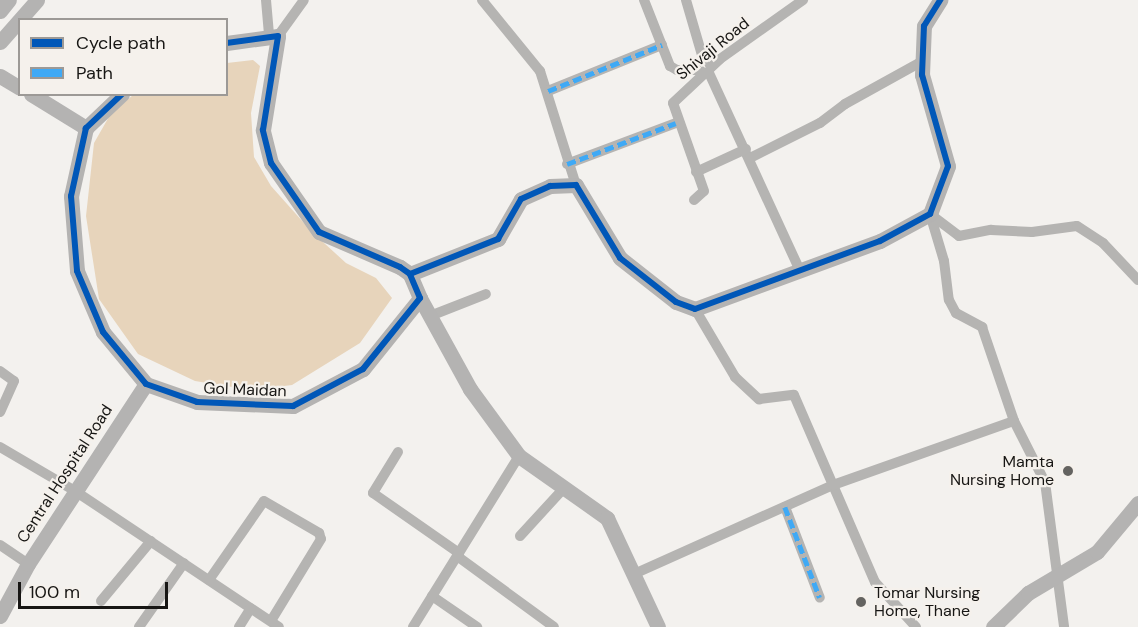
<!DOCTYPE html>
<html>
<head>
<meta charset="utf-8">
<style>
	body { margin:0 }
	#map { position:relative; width:1138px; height:627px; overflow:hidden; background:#f3f1ee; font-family:"DM Sans",sans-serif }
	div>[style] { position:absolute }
	.green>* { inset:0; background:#e7d4bb }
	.street>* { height:10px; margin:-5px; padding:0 5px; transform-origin:5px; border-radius:5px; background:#b5b4b2 }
	.secondary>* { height:15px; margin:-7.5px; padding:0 7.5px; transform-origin:7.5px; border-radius:7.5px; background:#b4b3b2 }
	.quiet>* { height:4.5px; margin-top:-2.25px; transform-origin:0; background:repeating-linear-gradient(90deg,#3fa9f5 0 9px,transparent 0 13.5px) }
	.cycleway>* { height:6px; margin:-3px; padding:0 3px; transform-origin:3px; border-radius:3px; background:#0057b8 }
	.dots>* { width:16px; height:16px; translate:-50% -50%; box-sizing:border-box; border:3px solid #f5f1ec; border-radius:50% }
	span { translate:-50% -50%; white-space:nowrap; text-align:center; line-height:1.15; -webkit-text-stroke:4.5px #f5f1ec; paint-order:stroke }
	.street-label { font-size:16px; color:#171614 }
	.poi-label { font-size:16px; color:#171614 }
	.right { translate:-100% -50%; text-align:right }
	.left { translate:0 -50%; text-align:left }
	.legend { position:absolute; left:18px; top:18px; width:210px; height:78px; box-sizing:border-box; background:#f5f1ec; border:2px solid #9c9996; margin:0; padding:8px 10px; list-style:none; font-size:18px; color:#171614 }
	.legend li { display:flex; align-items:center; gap:12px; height:30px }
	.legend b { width:30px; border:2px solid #9c9996 }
	.scale { position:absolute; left:18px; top:582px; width:150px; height:27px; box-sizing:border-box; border:3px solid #171614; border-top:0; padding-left:8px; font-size:18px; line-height:21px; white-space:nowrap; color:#171614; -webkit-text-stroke:4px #f5f1ec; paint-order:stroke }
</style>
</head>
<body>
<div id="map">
	<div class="green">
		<div style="clip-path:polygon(253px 60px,260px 66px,251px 113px,254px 157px,271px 186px,312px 232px,346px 263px,376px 278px,392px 298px,360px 343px,292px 385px,251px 390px,195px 381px,138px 354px,99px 299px,86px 216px,94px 143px,110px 115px,133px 95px,226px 94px,227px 63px)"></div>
	</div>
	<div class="street">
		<div style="left:266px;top:0;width:37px;rotate:85deg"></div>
		<div style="left:482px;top:0;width:92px;rotate:50.8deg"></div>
		<div style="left:540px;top:71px;width:120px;rotate:72.5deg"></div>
		<div style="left:644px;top:0;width:71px;rotate:68.5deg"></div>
		<div style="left:670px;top:66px;width:8px;rotate:30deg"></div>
		<div style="left:677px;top:70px;width:32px"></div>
		<div style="left:686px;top:0;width:65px;rotate:73.8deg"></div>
		<div style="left:704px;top:62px;width:230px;rotate:65.3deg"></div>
		<div style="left:278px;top:36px;width:44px;rotate:-54.2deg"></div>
		<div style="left:548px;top:91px;width:123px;rotate:-22deg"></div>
		<div style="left:750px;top:158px;width:78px;rotate:-26.6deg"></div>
		<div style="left:820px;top:123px;width:31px;rotate:-37deg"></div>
		<div style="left:845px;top:104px;width:89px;rotate:-28.9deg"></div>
		<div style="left:567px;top:164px;width:116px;rotate:-20.6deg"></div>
		<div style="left:696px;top:172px;width:55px;rotate:-24.7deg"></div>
		<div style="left:694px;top:200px;width:13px;rotate:-42deg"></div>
		<div style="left:704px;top:191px;width:93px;rotate:-109.4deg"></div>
		<div style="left:673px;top:103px;width:64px;rotate:-43.1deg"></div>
		<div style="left:720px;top:59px;width:102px;rotate:-35.4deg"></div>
		<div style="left:930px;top:214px;width:49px;rotate:73.4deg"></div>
		<div style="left:944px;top:261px;width:39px;rotate:83deg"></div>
		<div style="left:949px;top:300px;width:15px;rotate:62deg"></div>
		<div style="left:956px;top:313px;width:30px;rotate:28deg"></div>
		<div style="left:982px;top:327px;width:99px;rotate:71.2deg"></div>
		<div style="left:1014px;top:421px;width:68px;rotate:63.1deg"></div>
		<div style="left:1045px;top:482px;width:146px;rotate:82.5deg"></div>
		<div style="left:930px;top:214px;width:36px;rotate:37deg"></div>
		<div style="left:959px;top:236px;width:33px;rotate:-11deg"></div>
		<div style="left:991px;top:230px;width:41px;rotate:2.8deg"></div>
		<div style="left:1032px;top:232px;width:45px;rotate:-7.6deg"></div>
		<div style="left:1077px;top:226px;width:31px;rotate:33deg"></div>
		<div style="left:1103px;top:243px;width:51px;rotate:46.6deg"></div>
		<div style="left:695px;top:309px;width:79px;rotate:59.5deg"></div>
		<div style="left:735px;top:377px;width:33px;rotate:43deg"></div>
		<div style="left:759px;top:399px;width:35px;rotate:-7deg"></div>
		<div style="left:794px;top:395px;width:204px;rotate:66.6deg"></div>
		<div style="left:875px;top:582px;width:61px;rotate:47.7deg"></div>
		<div style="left:430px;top:316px;width:60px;rotate:-21.4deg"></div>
		<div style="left:0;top:371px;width:17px;rotate:36deg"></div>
		<div style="left:14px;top:381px;width:34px;rotate:114deg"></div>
		<div style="left:0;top:447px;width:87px;rotate:30.4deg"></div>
		<div style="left:75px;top:491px;width:245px;rotate:33.7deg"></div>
		<div style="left:398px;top:452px;width:48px;rotate:121.4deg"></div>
		<div style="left:373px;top:493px;width:105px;rotate:34.9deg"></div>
		<div style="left:785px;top:507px;width:97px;rotate:69deg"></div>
		<div style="left:520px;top:536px;width:65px;rotate:-47.5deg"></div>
		<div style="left:0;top:545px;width:34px;rotate:34deg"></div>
		<div style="left:457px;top:556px;width:120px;rotate:36.2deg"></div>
		<div style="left:634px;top:574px;width:218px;rotate:-24.1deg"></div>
		<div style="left:833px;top:485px;width:192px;rotate:-19.5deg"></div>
		<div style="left:209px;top:580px;width:96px;rotate:-55.2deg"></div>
		<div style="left:264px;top:501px;width:64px;rotate:30.2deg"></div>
		<div style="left:319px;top:533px;width:6px;rotate:72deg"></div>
		<div style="left:321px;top:539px;width:96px;rotate:121.4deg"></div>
		<div style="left:432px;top:596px;width:55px;rotate:34.6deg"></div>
		<div style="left:101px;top:601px;width:78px;rotate:-50.2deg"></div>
		<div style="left:139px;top:627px;width:78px;rotate:-54.9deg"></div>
		<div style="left:239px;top:627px;width:22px;rotate:-58deg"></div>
		<div style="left:413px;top:627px;width:201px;rotate:-58.2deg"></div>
	</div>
	<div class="secondary">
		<div style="left:0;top:11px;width:14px;rotate:-51deg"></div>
		<div style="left:0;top:42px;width:56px;rotate:-48.6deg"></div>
		<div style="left:0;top:76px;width:23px;rotate:31deg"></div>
		<div style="left:31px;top:94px;width:65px;rotate:31.7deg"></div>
		<div style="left:122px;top:94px;width:50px;rotate:136.6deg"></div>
		<div style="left:86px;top:128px;width:70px;rotate:102.4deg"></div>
		<div style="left:71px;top:196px;width:75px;rotate:85.4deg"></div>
		<div style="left:77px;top:271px;width:66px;rotate:66.9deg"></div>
		<div style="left:103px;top:332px;width:67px;rotate:50.4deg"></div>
		<div style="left:146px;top:384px;width:54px;rotate:19.4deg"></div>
		<div style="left:197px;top:402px;width:96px;rotate:2.4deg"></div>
		<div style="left:293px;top:406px;width:79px;rotate:-27.9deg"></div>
		<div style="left:363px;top:369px;width:91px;rotate:-51.2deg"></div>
		<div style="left:420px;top:298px;width:26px;rotate:-113deg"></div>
		<div style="left:410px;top:274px;width:12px;rotate:-145deg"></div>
		<div style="left:400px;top:267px;width:88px;rotate:-156.6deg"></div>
		<div style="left:319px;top:232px;width:84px;rotate:-124.8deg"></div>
		<div style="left:271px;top:163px;width:34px;rotate:-104deg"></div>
		<div style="left:263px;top:130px;width:95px;rotate:-80.9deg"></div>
		<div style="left:278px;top:36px;width:52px;rotate:172.3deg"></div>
		<div style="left:410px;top:274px;width:95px;rotate:-21.7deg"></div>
		<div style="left:498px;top:239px;width:46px;rotate:-60.1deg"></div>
		<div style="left:521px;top:199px;width:32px;rotate:-24deg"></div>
		<div style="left:550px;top:186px;width:26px;rotate:-2deg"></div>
		<div style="left:576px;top:185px;width:85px;rotate:58.9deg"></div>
		<div style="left:620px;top:258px;width:71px;rotate:38.2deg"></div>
		<div style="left:676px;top:302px;width:20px;rotate:20deg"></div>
		<div style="left:695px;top:309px;width:197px;rotate:-20.2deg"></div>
		<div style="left:880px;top:241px;width:57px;rotate:-28.4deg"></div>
		<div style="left:930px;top:214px;width:51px;rotate:-69.4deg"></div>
		<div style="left:948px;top:166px;width:95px;rotate:-105.9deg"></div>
		<div style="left:922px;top:75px;width:49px;rotate:-87.7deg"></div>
		<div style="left:924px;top:26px;width:31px;rotate:-58deg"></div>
		<div style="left:420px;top:298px;width:104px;rotate:61.2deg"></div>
		<div style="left:470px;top:389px;width:83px;rotate:53.8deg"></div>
		<div style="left:519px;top:456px;width:108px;rotate:35.2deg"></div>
		<div style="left:607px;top:518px;width:120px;rotate:64.9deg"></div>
		<div style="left:0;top:616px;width:59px;rotate:-61.7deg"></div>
		<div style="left:28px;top:564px;width:215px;rotate:-56.8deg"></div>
		<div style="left:993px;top:627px;width:49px;rotate:-44.2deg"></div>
		<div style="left:1028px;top:593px;width:80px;rotate:-30.7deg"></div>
		<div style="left:1097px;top:552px;width:64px;rotate:-50.1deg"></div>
	</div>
	<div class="quiet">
		<div style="left:548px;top:91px;width:123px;rotate:-22deg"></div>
		<div style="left:567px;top:164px;width:116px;rotate:-20.6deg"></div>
		<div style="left:785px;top:507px;width:97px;rotate:69deg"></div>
	</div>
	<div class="cycleway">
		<div style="left:122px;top:94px;width:50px;rotate:136.6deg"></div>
		<div style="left:86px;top:128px;width:70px;rotate:102.4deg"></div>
		<div style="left:71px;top:196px;width:75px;rotate:85.4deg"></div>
		<div style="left:77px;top:271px;width:66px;rotate:66.9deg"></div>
		<div style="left:103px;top:332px;width:67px;rotate:50.4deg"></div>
		<div style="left:146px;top:384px;width:54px;rotate:19.4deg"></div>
		<div style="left:197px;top:402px;width:96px;rotate:2.4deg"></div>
		<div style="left:293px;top:406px;width:79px;rotate:-27.9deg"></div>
		<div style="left:363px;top:369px;width:91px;rotate:-51.2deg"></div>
		<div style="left:420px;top:298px;width:26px;rotate:-113deg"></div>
		<div style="left:410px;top:274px;width:12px;rotate:-145deg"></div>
		<div style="left:400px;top:267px;width:88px;rotate:-156.6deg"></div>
		<div style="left:319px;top:232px;width:84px;rotate:-124.8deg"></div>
		<div style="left:271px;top:163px;width:34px;rotate:-104deg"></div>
		<div style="left:263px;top:130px;width:95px;rotate:-80.9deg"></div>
		<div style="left:278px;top:36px;width:52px;rotate:172.3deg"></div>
		<div style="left:410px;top:274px;width:95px;rotate:-21.7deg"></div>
		<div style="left:498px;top:239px;width:46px;rotate:-60.1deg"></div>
		<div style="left:521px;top:199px;width:32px;rotate:-24deg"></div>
		<div style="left:550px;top:186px;width:26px;rotate:-2deg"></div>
		<div style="left:576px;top:185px;width:85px;rotate:58.9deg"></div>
		<div style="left:620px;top:258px;width:71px;rotate:38.2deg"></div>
		<div style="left:676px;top:302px;width:20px;rotate:20deg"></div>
		<div style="left:695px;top:309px;width:197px;rotate:-20.2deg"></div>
		<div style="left:880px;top:241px;width:57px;rotate:-28.4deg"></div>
		<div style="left:930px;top:214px;width:51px;rotate:-69.4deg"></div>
		<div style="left:948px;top:166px;width:95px;rotate:-105.9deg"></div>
		<div style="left:922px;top:75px;width:49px;rotate:-87.7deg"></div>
		<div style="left:924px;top:26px;width:31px;rotate:-58deg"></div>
	</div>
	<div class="dots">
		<div style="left:1068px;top:471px;background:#646360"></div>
		<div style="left:861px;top:602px;background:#646360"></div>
	</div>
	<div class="street-label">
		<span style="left:713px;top:49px;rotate:-39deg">Shivaji Road</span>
		<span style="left:245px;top:390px;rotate:2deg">Gol Maidan</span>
		<span style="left:65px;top:474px;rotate:-57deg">Central Hospital Road</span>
	</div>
	<div class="poi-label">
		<span class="right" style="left:1054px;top:471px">Mamta<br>Nursing Home</span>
		<span class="left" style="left:874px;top:602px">Tomar Nursing<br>Home, Thane</span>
	</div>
	<ul class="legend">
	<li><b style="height:8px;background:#0057b8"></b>Cycle path</li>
	<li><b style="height:8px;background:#3fa9f5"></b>Path</li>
	</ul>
	<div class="scale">100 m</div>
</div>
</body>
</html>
